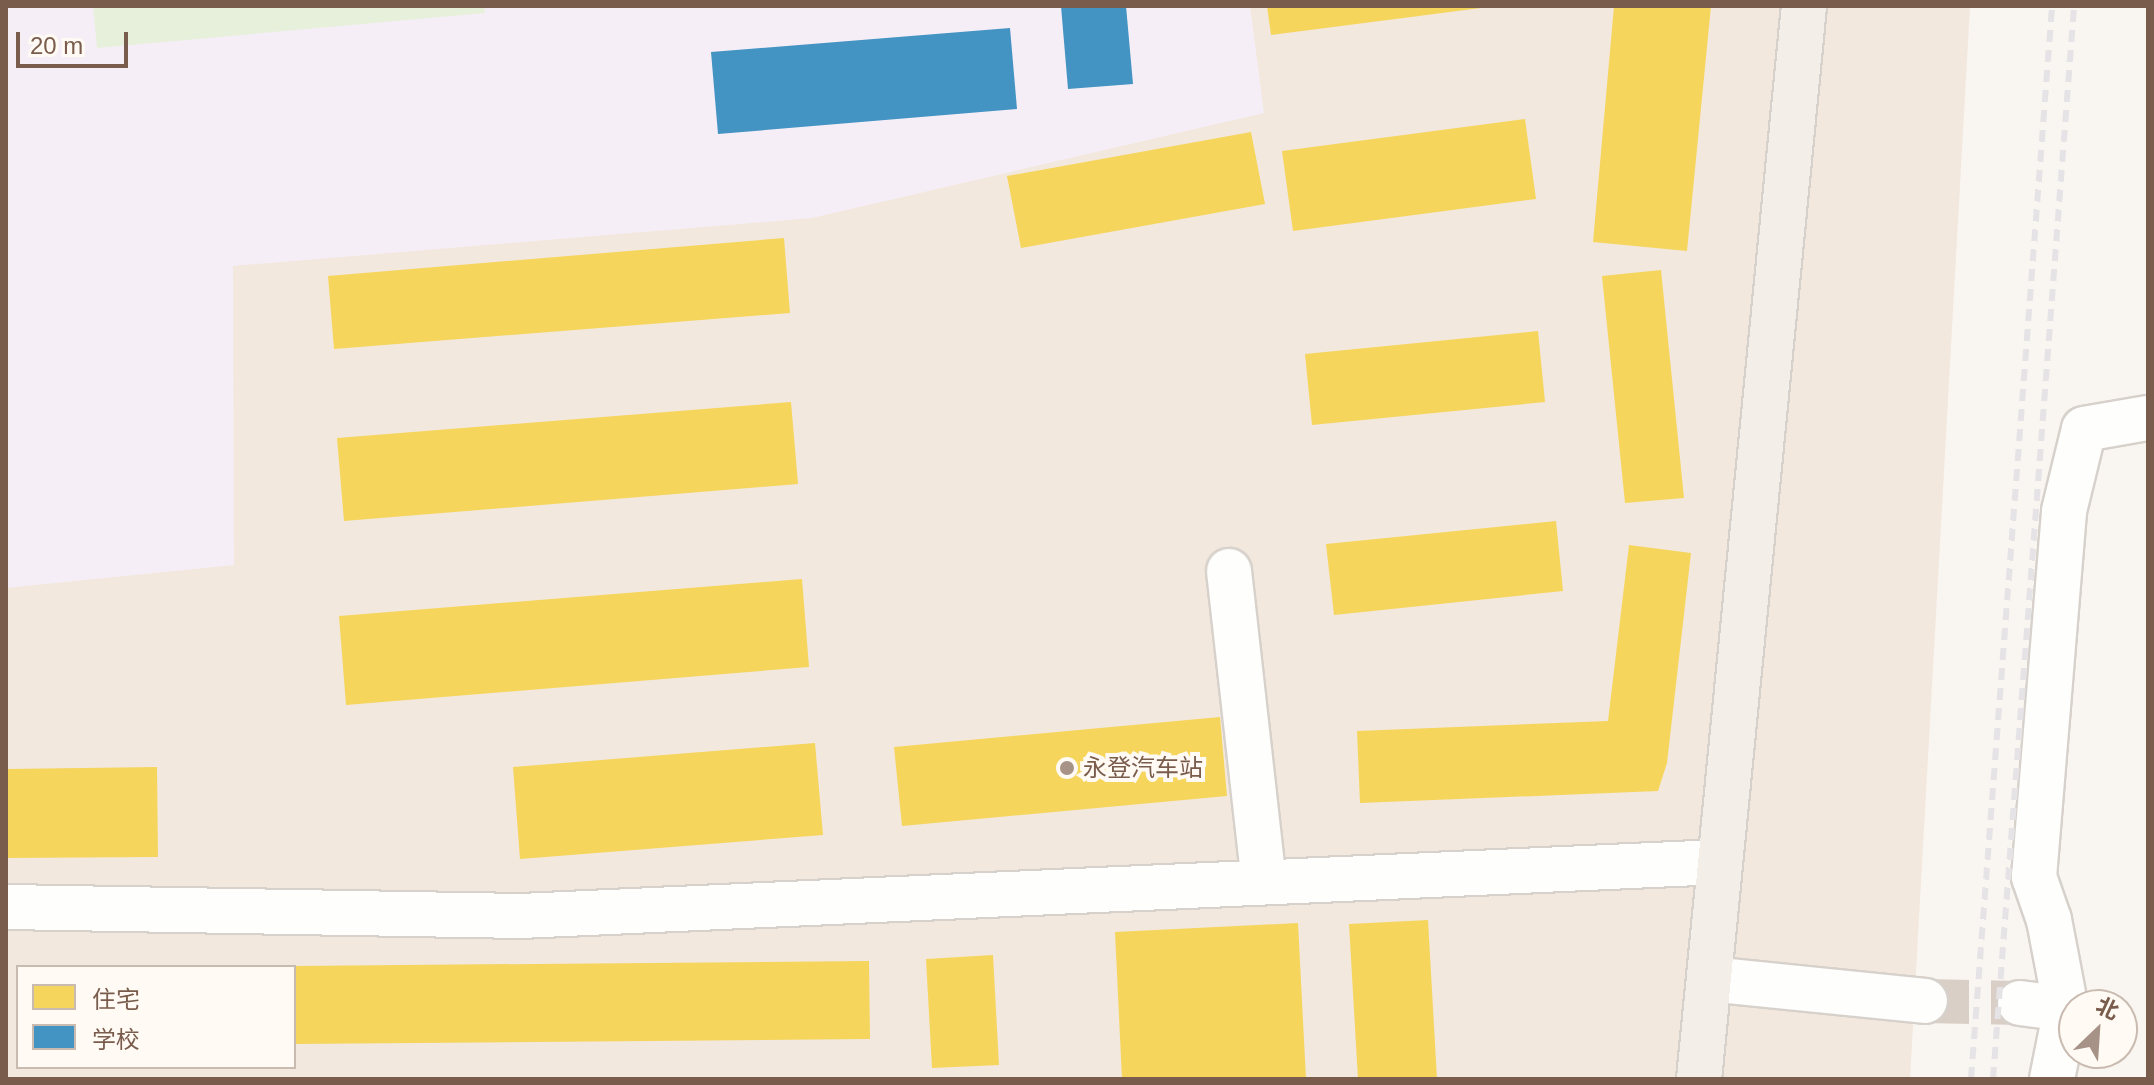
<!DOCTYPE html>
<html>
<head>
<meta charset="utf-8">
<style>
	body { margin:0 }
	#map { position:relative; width:2154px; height:1085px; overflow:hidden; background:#f9f5f0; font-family:Arial,"Noto Sans SC",sans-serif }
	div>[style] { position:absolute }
	.residential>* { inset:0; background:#f2e8de }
	.education>* { inset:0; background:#f6eef6 }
	.green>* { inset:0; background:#e7f0db }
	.homes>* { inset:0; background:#f6d55c }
	.schools>* { inset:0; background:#4393c3 }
	.minor-tunnel>* { height:44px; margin-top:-22px; transform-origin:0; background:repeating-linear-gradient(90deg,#d9cfc7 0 44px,transparent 0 66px) }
	.roads { filter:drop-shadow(2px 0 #d7d1cb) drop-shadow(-2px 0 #d7d1cb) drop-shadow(0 2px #d7d1cb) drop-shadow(0 -2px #d7d1cb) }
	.minor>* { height:44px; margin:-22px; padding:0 22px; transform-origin:22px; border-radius:22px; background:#fefefd }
	.major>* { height:44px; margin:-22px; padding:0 22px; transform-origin:22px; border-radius:22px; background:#f3eee8 }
	.rail>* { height:6px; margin-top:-3px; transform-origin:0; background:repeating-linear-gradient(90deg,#e6e3e7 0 12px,transparent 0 20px) }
	.dots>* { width:22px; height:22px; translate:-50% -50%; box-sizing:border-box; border:4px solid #fffaf3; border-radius:50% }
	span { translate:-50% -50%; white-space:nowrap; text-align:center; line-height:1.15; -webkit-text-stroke:8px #fffaf3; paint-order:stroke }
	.poi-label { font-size:24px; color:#7a5c4d }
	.left { translate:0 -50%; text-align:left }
	.frame { position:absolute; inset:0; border:8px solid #7a5c4d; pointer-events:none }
	.legend { position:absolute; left:16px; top:965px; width:280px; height:104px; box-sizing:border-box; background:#fffaf3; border:2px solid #cabbb1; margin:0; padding:10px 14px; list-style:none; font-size:24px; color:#7a5c4d }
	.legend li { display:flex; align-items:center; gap:16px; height:40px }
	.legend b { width:40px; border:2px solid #cabbb1 }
	.north { position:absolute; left:2058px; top:989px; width:80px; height:80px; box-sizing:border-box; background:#fffaf3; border:2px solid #cabbb1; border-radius:50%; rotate:25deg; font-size:22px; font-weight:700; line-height:32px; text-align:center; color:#7a5c4d }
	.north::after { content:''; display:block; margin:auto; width:28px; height:36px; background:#a69286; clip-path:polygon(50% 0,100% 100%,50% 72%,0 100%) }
	.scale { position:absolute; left:16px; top:32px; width:112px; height:36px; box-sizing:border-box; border:4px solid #7a5c4d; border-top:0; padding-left:10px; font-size:24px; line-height:28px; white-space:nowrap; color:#7a5c4d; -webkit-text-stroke:6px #fffaf3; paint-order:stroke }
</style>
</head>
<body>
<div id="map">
	<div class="residential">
		<div style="clip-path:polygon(evenodd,6px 6px,1970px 6px,1910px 1079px,6px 1079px,6px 6px,18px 967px,294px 967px,294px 1067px,18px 1067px,18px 967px)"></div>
	</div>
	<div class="education">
		<div style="clip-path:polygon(6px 6px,1250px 6px,1264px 113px,812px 218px,233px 266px,234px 565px,6px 588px)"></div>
	</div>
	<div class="green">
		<div style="clip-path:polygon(93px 6px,484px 6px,485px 13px,97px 48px)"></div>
	</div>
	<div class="homes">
		<div style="clip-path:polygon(1267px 6px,1481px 6px,1481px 8px,1271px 35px)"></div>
		<div style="clip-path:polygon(1614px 6px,1711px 6px,1687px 251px,1593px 242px)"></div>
		<div style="clip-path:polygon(1525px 119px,1536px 199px,1293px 231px,1282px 151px)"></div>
		<div style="clip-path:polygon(1251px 132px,1265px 204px,1021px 248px,1007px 176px)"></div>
		<div style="clip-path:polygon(784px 238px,790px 313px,334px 349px,328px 276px)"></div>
		<div style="clip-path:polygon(1661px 270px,1684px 498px,1625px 503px,1602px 276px)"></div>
		<div style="clip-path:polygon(1538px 331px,1545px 402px,1312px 425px,1305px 354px)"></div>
		<div style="clip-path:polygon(791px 402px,798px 484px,344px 521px,337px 438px)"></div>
		<div style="clip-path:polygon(1556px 521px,1563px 591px,1334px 615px,1326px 544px)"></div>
		<div style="clip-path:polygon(1629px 545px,1691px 553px,1667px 763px,1658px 791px,1360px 803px,1357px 731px,1608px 721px)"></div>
		<div style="clip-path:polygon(802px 579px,809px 667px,346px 705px,339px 616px)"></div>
		<div style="clip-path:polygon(1220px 717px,1227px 796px,902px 826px,894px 747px)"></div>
		<div style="clip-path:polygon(815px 743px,823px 835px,520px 859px,513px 767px)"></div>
		<div style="clip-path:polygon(157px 767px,158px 857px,6px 858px,6px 769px)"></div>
		<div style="clip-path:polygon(1428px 920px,1437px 1079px,1358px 1079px,1349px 924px)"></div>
		<div style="clip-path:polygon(1298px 923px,1306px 1079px,1122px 1079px,1115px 932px)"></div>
		<div style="clip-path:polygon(993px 955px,999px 1065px,932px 1068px,926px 959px)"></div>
		<div style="clip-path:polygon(869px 961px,870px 1039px,294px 1044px,294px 966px)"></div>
	</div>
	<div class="schools">
		<div style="clip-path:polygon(1061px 6px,1126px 6px,1133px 84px,1068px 89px)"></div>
		<div style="clip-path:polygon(1010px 28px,1017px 109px,718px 134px,711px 52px)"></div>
	</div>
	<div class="minor-tunnel">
		<div style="left:1925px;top:1001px;width:95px;rotate:1.2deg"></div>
	</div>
	<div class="roads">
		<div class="minor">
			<div style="left:1229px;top:571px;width:313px;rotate:83.6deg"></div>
			<div style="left:6px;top:907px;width:515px;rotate:1deg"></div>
			<div style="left:521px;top:916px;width:1200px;rotate:-2.58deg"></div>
			<div style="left:1709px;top:979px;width:217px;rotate:5.8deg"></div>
			<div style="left:2020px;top:1003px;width:46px;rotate:7.4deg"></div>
			<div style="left:2052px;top:1079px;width:71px;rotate:-78.7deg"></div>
			<div style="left:2066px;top:1009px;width:91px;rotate:-100.8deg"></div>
			<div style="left:2049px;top:920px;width:46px;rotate:-109.2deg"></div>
			<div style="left:2034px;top:877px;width:367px;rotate:-85.3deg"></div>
			<div style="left:2064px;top:511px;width:84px;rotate:-76.3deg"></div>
			<div style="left:2084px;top:429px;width:65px;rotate:-9.8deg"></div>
		</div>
		<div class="major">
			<div style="left:1699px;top:1079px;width:1078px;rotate:-84.41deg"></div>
		</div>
	</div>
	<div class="rail">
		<div style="left:1971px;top:1079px;width:1076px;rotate:-85.68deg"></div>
		<div style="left:1993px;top:1079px;width:1076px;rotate:-85.68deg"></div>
	</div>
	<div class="dots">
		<div style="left:1067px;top:768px;background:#a69286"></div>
	</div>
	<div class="poi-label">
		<span class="left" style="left:1083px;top:768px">永登汽车站</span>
	</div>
	<div class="frame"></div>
	<ul class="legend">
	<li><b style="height:22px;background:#f6d55c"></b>住宅</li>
	<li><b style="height:22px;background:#4393c3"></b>学校</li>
	</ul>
	<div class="north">北</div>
	<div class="scale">20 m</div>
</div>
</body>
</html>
